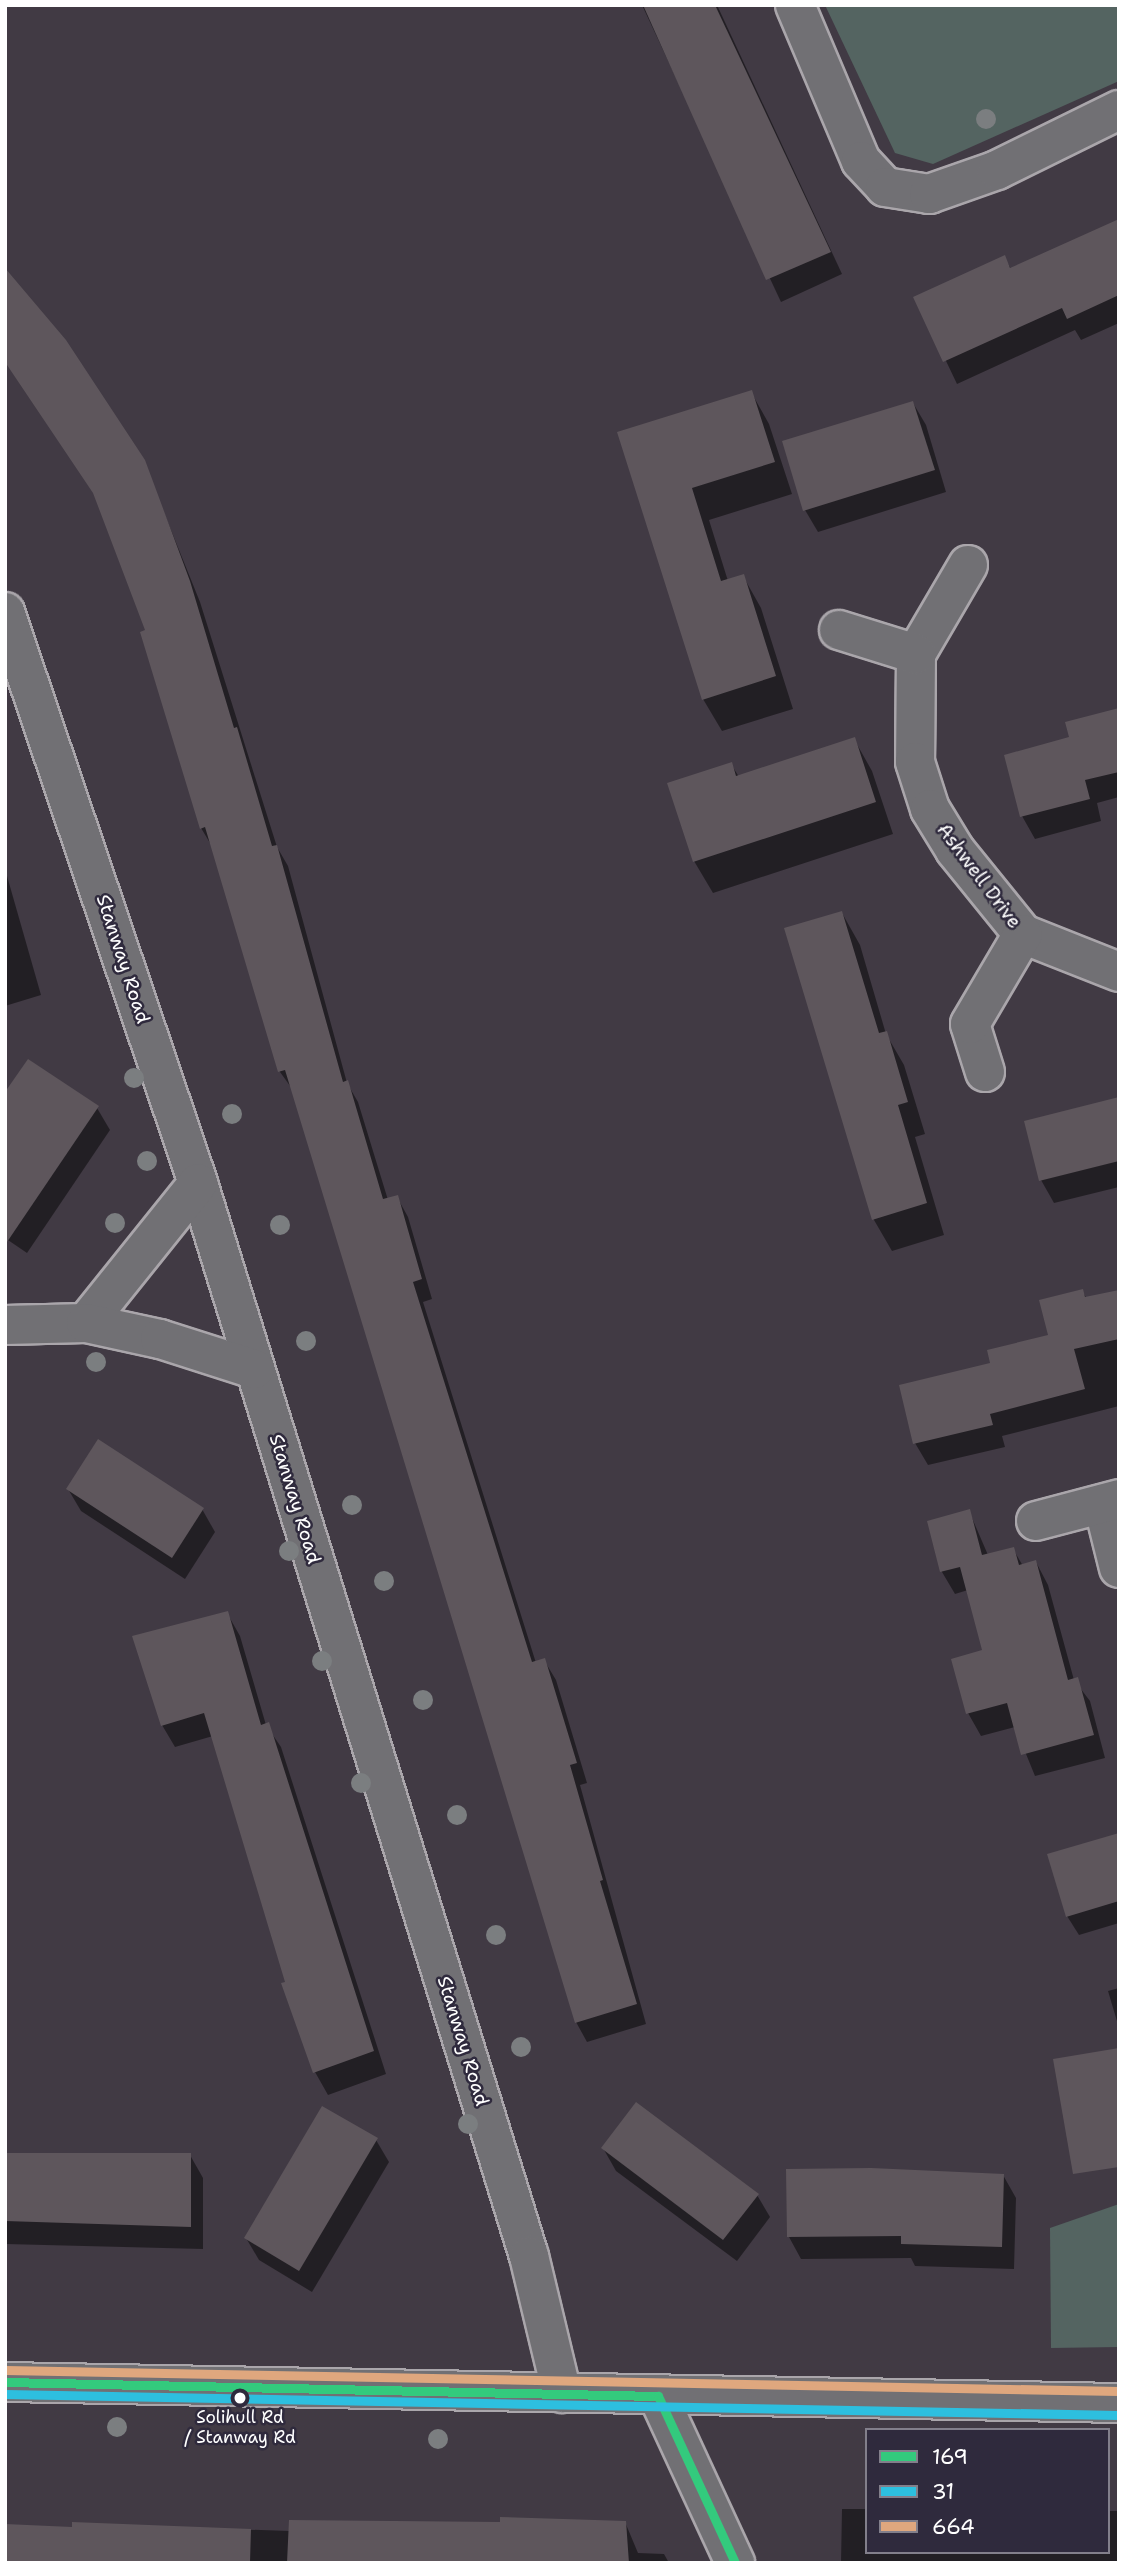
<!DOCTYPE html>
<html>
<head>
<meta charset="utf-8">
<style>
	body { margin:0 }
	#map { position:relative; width:1124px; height:2568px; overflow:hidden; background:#413a44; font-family:"Shantell Sans",sans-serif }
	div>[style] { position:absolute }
	.green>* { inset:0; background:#546461 }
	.shadow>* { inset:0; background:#0007 }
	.building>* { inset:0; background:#5e565c }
	.roads { filter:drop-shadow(2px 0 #aaa6ab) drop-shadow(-2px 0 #aaa6ab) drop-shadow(0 2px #aaa6ab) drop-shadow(0 -2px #aaa6ab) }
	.minor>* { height:38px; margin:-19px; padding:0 19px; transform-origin:19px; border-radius:19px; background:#717074 }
	.tertiary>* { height:38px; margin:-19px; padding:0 19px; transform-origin:19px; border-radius:19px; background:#717074 }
	.bus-1>* { height:9px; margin:-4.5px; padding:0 4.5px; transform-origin:4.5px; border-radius:4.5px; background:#33ca7d }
	.bus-2>* { height:9px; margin:-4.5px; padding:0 4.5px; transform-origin:4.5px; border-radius:4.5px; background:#2dbfdf }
	.bus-3>* { height:9px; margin:-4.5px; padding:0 4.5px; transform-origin:4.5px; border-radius:4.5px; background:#dfa77e }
	.trees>* { width:20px; height:20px; margin:-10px; border-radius:50%; background:#7b7e80 }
	.dots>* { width:19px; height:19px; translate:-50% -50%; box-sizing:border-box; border:4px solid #2f2a3d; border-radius:50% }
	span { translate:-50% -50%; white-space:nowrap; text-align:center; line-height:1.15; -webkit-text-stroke:5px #2f2a3d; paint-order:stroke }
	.bus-label { font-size:17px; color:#fff }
	.street-label { font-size:19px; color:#fff }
	.frame { position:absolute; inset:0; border:7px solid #fff; pointer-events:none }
	.legend { position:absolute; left:865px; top:2428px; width:245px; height:126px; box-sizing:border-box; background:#2f2a3d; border:2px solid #827f8b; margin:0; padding:9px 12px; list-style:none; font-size:21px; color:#fff }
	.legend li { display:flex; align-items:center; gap:14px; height:35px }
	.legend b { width:35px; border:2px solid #827f8b }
</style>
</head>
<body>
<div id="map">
	<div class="green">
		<div style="clip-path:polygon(825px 5px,1119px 5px,1119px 81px,933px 164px,895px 153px)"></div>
		<div style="clip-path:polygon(1119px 2204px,1119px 2347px,1051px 2348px,1050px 2228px)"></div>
	</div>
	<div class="shadow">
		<div style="clip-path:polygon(642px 5px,717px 5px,842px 274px,781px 302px)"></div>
		<div style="clip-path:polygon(1119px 223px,1119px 323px,1081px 340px,1075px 330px,957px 384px,916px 298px,1004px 257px,1011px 269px)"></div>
		<div style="clip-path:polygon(751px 392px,769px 424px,792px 494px,709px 520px,728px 581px,743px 576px,761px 608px,793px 709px,722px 731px,703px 699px,620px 433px)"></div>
		<div style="clip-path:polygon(913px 403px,926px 425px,946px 492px,818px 532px,805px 510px)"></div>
		<div style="clip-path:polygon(144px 463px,200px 602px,277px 847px,288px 866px,347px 1083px,358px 1102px,388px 1200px,397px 1197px,408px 1217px,432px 1299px,423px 1302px,536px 1663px,544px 1660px,556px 1680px,587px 1783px,580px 1785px,646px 2024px,587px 2042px,576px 2022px,293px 1090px,280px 1072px,213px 848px,201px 828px,148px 632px,97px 499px)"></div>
		<div style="clip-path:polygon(1119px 710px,1119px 797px,1097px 803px,1101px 821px,1035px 839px,1022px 816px,1071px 738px)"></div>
		<div style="clip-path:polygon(854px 739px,872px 771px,893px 834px,713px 893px,694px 861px,731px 764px,739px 777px)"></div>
		<div style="clip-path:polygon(5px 869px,41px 995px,5px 1006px)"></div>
		<div style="clip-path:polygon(842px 913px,860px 945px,886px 1034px,904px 1065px,925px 1134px,915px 1137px,944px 1235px,892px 1251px,874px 1220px,786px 930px)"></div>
		<div style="clip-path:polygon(1119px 1099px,1119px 1187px,1054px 1203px,1041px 1180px)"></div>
		<div style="clip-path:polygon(97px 1108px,110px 1130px,27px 1253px,5px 1238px)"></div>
		<div style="clip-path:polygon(1082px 1291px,1087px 1299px,1119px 1293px,1119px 1406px,1002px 1436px,1005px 1447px,928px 1465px,915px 1443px,992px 1364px,1050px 1336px)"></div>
		<div style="clip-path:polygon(68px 1489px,202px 1509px,215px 1532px,185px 1579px,81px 1511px)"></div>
		<div style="clip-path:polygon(969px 1511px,988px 1555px,1013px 1549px,1023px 1566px,1036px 1562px,1048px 1585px,1074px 1680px,1090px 1701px,1105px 1758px,1035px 1776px,1015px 1727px,981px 1736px,968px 1713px,985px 1651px,968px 1590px,955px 1594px,942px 1572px,929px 1522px)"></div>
		<div style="clip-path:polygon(227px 1613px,240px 1636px,266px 1725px,281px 1747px,386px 2074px,328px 2095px,315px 2072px,283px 1985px,287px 1983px,213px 1736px,175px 1747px,162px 1725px)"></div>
		<div style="clip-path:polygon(1119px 1835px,1119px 1923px,1079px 1935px,1067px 1916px)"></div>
		<div style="clip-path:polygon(1119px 1988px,1119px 2028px,1108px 1991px)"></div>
		<div style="clip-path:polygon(376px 2140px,389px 2162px,312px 2292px,259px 2260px,246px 2238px)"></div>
		<div style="clip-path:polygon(603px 2148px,757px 2195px,770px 2217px,737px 2261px,616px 2171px)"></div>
		<div style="clip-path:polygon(5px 2154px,190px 2155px,203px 2178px,203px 2249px,5px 2244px)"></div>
		<div style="clip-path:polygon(1003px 2175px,1016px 2198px,1014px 2269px,915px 2266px,911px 2258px,801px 2259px,789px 2237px)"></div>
		<div style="clip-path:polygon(842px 2509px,867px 2509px,867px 2552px,1108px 2552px,1108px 2511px,1119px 2511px,1119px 2563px,841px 2563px)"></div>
		<div style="clip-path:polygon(625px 2522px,638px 2553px,664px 2554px,669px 2563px,5px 2563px,74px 2529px,74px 2524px,290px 2531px)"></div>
	</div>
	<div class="building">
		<div style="clip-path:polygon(643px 5px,715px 5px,831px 252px,766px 280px)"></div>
		<div style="clip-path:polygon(1119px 219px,1119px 295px,1067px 319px,1062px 308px,943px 362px,913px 297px,1005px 255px,1010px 268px)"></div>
		<div style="clip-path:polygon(5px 268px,66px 340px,145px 460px,190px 581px,234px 728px,237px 727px,272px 846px,277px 845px,343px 1082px,348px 1080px,383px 1199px,398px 1195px,422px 1279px,413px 1282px,532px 1662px,545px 1658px,577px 1763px,570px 1765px,603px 1880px,600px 1881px,637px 2004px,575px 2023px,285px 1070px,278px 1072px,205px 827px,200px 829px,140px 632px,145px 630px,93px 493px,5px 362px)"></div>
		<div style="clip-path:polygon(752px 390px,775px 462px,692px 488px,721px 581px,744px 574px,776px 676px,702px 700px,617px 432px)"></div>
		<div style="clip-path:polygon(913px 401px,935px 470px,803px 511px,782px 441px)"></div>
		<div style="clip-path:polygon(1119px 708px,1119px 772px,1085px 780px,1090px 799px,1020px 817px,1004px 755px,1069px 737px,1065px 722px)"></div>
		<div style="clip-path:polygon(855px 737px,876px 802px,693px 862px,667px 783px,732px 762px,736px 776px)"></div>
		<div style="clip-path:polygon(842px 911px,879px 1033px,887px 1031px,908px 1102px,898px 1105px,927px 1203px,872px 1220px,784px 928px)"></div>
		<div style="clip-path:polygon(28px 1059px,99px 1106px,5px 1245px,5px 1092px)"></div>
		<div style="clip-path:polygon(1119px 1097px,1119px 1161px,1039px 1181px,1024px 1121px)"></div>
		<div style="clip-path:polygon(1083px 1289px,1085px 1297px,1119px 1290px,1119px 1339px,1074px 1349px,1085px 1389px,990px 1414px,993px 1425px,913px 1444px,899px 1385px,990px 1363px,987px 1350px,1048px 1335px,1039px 1300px)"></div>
		<div style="clip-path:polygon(98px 1439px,204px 1508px,172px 1558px,66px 1489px)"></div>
		<div style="clip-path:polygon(970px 1509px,982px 1555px,1014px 1547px,1019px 1565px,1036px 1560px,1068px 1680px,1078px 1677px,1094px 1735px,1021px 1755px,1007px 1703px,966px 1714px,951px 1659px,982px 1650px,960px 1567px,940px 1572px,927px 1521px)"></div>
		<div style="clip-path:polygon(228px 1611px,261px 1725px,269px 1722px,374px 2051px,313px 2073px,281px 1983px,285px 1982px,204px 1713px,161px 1726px,132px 1636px)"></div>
		<div style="clip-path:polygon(1119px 1833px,1119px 1901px,1066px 1917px,1047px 1854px)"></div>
		<div style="clip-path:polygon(1119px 2048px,1119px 2167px,1073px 2174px,1053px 2059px)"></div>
		<div style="clip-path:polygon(636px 2102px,759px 2194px,723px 2240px,601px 2148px)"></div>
		<div style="clip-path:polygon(322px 2106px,378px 2138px,299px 2271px,244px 2238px)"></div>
		<div style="clip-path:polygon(5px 2153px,191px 2153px,191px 2227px,5px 2221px)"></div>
		<div style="clip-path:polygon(871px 2168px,1004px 2174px,1002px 2247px,901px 2244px,901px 2236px,787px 2237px,786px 2169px)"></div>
		<div style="clip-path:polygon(500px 2517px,626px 2521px,629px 2563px,287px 2563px,289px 2520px,500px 2522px)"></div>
		<div style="clip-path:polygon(72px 2522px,251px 2529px,250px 2563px,5px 2563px,5px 2524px,72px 2527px)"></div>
	</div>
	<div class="roads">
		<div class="minor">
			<div style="left:795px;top:5px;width:169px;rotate:67.1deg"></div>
			<div style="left:861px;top:161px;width:35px;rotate:47deg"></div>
			<div style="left:885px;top:187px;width:45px;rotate:9deg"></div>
			<div style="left:929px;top:194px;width:72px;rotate:-19.4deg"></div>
			<div style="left:997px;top:170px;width:136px;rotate:-26.2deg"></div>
			<div style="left:968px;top:565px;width:103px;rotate:120.3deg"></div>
			<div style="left:916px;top:654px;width:108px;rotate:90.5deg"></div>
			<div style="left:915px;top:762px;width:49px;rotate:72.3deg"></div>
			<div style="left:930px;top:809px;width:48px;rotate:58.6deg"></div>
			<div style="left:955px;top:850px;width:108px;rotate:51deg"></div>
			<div style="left:1023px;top:934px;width:103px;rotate:21.6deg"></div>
			<div style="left:5px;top:612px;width:603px;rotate:71.32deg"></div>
			<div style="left:198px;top:1183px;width:1123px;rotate:72.86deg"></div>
			<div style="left:529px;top:2256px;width:141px;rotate:76.5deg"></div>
			<div style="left:839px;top:630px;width:81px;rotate:17.3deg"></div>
			<div style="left:985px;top:1072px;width:50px;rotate:-107.4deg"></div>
			<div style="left:970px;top:1024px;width:104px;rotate:-59.5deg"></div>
			<div style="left:86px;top:1323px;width:179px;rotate:-51.3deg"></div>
			<div style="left:5px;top:1325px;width:81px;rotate:-1.4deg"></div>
			<div style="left:86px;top:1323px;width:76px;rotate:12.2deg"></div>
			<div style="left:160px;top:1339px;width:99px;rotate:17.7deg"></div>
			<div style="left:1103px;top:1504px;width:66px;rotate:76deg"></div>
			<div style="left:1036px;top:1521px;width:86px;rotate:-14.8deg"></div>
			<div style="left:658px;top:2396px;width:184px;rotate:65.2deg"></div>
		</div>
		<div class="tertiary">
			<div style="left:5px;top:2382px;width:1114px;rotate:1.08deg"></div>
		</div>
	</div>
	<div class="bus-1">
		<div style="left:5px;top:2382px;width:653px;rotate:1.23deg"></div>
		<div style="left:658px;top:2396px;width:184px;rotate:65.2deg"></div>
	</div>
	<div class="bus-2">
		<div style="left:5px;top:2394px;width:1114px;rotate:1.08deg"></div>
	</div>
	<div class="bus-3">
		<div style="left:5px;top:2370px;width:1114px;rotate:1.08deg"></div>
	</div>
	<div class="trees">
		<div style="left:986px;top:119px"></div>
		<div style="left:134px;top:1078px"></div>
		<div style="left:232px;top:1114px"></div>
		<div style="left:147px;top:1161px"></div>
		<div style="left:115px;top:1223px"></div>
		<div style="left:280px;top:1225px"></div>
		<div style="left:306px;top:1341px"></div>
		<div style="left:96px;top:1362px"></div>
		<div style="left:352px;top:1505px"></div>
		<div style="left:289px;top:1551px"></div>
		<div style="left:384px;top:1581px"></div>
		<div style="left:322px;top:1661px"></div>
		<div style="left:423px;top:1700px"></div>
		<div style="left:361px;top:1783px"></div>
		<div style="left:457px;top:1815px"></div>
		<div style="left:496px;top:1935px"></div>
		<div style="left:521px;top:2047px"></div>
		<div style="left:468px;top:2124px"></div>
		<div style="left:117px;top:2427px"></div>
		<div style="left:438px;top:2439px"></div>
	</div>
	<div class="dots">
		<div style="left:240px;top:2398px;background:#fff"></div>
	</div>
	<div class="bus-label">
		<span style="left:240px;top:2428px">Solihull Rd<br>/ Stanway Rd</span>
	</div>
	<div class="street-label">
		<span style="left:979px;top:876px;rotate:53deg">Ashwell Drive</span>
		<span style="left:123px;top:959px;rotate:72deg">Stanway Road</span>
		<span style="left:295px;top:1499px;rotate:73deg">Stanway Road</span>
		<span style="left:463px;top:2041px;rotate:73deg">Stanway Road</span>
	</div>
	<div class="frame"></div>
	<ul class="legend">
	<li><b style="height:9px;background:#33ca7d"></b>169</li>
	<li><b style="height:9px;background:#2dbfdf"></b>31</li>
	<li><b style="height:9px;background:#dfa77e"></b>664</li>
	</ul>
</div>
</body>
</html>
